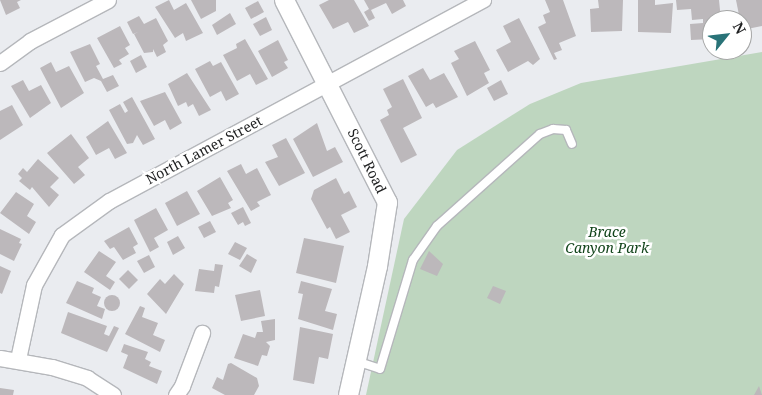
<!DOCTYPE html>
<html>
<head>
<meta charset="utf-8">
<style>
	body { margin:0 }
	#map { position:relative; width:762px; height:395px; overflow:hidden; background:#eaecf0; font-family:"Noto Serif",serif }
	div>[style] { position:absolute }
	.green>* { inset:0; background:#bed6bf }
	.building>* { inset:0; background:#bcb8bb }
	.round { border-radius:50% }
	.roads { filter:drop-shadow(1px 0 #b5b7bb) drop-shadow(-1px 0 #b5b7bb) drop-shadow(0 1px #b5b7bb) drop-shadow(0 -1px #b5b7bb) }
	.service>* { height:8px; margin:-4px; padding:0 4px; transform-origin:4px; border-radius:4px; background:#fff }
	.minor>* { height:15px; margin:-7.5px; padding:0 7.5px; transform-origin:7.5px; border-radius:7.5px; background:#fff }
	.tertiary>* { height:19px; margin:-9.5px; padding:0 9.5px; transform-origin:9.5px; border-radius:9.5px; background:#fff }
	span { translate:-50% -50%; white-space:nowrap; text-align:center; line-height:1.15; -webkit-text-stroke:5px #fff; paint-order:stroke }
	.street-label { font-size:14px; color:#1f2021 }
	.park-label { font-size:14px; color:#11441a; font-style:italic }
	.north { position:absolute; left:702px; top:10px; width:50px; height:50px; box-sizing:border-box; background:#fff; border:1px solid #a5a6a6; border-radius:50%; rotate:61deg; font-size:14px; font-weight:700; line-height:20px; text-align:center; color:#1f2021 }
	.north::after { content:''; display:block; margin:auto; width:18px; height:22px; background:#297378; clip-path:polygon(50% 0,100% 100%,50% 72%,0 100%) }
</style>
</head>
<body>
<div id="map">
	<div class="green">
		<div style="clip-path:polygon(762px 52px,762px 395px,366px 395px,404px 219px,457px 150px,530px 104px,581px 83px)"></div>
	</div>
	<div class="building">
		<div style="clip-path:polygon(0 0,21px 0,17px 2px,20px 8px,6px 15px)"></div>
		<div style="clip-path:polygon(169px 0,174px 10px,186px 3px,203px 33px,186px 41px,183px 33px,175px 38px,155px 7px)"></div>
		<div style="clip-path:polygon(191px 0,216px 0,216px 11px,201px 19px)"></div>
		<div style="clip-path:polygon(329px 0,354px 0,369px 26px,354px 33px,348px 22px,333px 29px,319px 5px)"></div>
		<div style="clip-path:polygon(364px 0,403px 0,406px 6px,392px 14px,386px 3px,371px 10px,375px 18px,369px 21px,364px 12px,369px 9px)"></div>
		<div style="clip-path:polygon(545px 0,563px 0,576px 36px,559px 43px,562px 50px,554px 53px,557px 59px,554px 60px,538px 27px,546px 23px,543px 15px,550px 12px)"></div>
		<div style="clip-path:polygon(598px 0,623px 0,622px 31px,591px 32px,590px 9px,599px 8px)"></div>
		<div style="clip-path:polygon(638px 0,655px 0,655px 5px,673px 3px,671px 33px,638px 32px)"></div>
		<div style="clip-path:polygon(676px 0,719px 0,721px 20px,712px 20px,712px 39px,691px 40px,690px 24px,703px 23px,703px 19px,692px 20px,691px 9px,677px 10px)"></div>
		<div style="clip-path:polygon(736px 0,762px 0,762px 26px,742px 30px)"></div>
		<div style="clip-path:polygon(258px 1px,264px 12px,251px 19px,245px 8px)"></div>
		<div style="clip-path:polygon(230px 13px,236px 24px,217px 35px,212px 25px)"></div>
		<div style="clip-path:polygon(139px 16px,144px 24px,156px 18px,168px 41px,163px 45px,166px 52px,157px 57px,153px 49px,153px 52px,144px 53px,134px 34px,138px 32px,133px 34px,127px 22px)"></div>
		<div style="clip-path:polygon(266px 17px,272px 30px,260px 36px,253px 24px)"></div>
		<div style="clip-path:polygon(519px 18px,540px 59px,533px 65px,528px 61px,508px 72px,496px 50px,511px 42px,503px 26px)"></div>
		<div style="clip-path:polygon(120px 26px,130px 45px,125px 48px,129px 54px,119px 60px,122px 64px,114px 68px,97px 38px)"></div>
		<div style="clip-path:polygon(245px 39px,268px 79px,256px 85px,250px 74px,237px 81px,223px 55px,237px 48px,236px 44px)"></div>
		<div style="clip-path:polygon(278px 40px,288px 60px,284px 62px,288px 68px,272px 77px,258px 51px)"></div>
		<div style="clip-path:polygon(475px 41px,490px 70px,484px 73px,489px 83px,467px 96px,451px 63px,459px 59px,454px 51px)"></div>
		<div style="clip-path:polygon(90px 44px,100px 64px,96px 66px,103px 79px,113px 75px,119px 86px,107px 92px,101px 81px,94px 78px,85px 82px,70px 52px)"></div>
		<div style="clip-path:polygon(141px 55px,147px 67px,136px 73px,130px 61px)"></div>
		<div style="clip-path:polygon(210px 61px,213px 66px,221px 62px,239px 94px,226px 101px,221px 91px,210px 97px,195px 69px)"></div>
		<div style="clip-path:polygon(51px 62px,56px 72px,69px 66px,84px 93px,61px 108px,40px 68px)"></div>
		<div style="clip-path:polygon(423px 68px,430px 80px,444px 73px,458px 97px,436px 108px,433px 103px,426px 107px,408px 76px)"></div>
		<div style="clip-path:polygon(187px 73px,211px 110px,199px 116px,193px 104px,188px 107px,186px 102px,178px 106px,168px 84px)"></div>
		<div style="clip-path:polygon(403px 79px,422px 118px,403px 128px,417px 155px,401px 163px,380px 120px,389px 115px,387px 110px,392px 107px,383px 89px)"></div>
		<div style="clip-path:polygon(23px 80px,29px 91px,41px 85px,51px 103px,30px 118px,11px 86px)"></div>
		<div style="clip-path:polygon(501px 80px,508px 94px,494px 101px,487px 88px)"></div>
		<div style="clip-path:polygon(165px 92px,182px 123px,170px 130px,165px 120px,154px 126px,140px 101px)"></div>
		<div style="clip-path:polygon(132px 97px,155px 139px,143px 145px,137px 135px,133px 143px,127px 144px,109px 110px,120px 104px,125px 113px,128px 111px,123px 102px)"></div>
		<div style="clip-path:polygon(12px 105px,23px 125px,0 140px,0 111px)"></div>
		<div style="clip-path:polygon(108px 121px,127px 153px,115px 159px,109px 148px,96px 155px,86px 137px)"></div>
		<div style="clip-path:polygon(317px 123px,327px 151px,335px 147px,343px 162px,313px 177px,293px 139px)"></div>
		<div style="clip-path:polygon(71px 134px,89px 158px,78px 167px,85px 175px,74px 184px,47px 153px)"></div>
		<div style="clip-path:polygon(286px 138px,305px 173px,279px 186px,265px 162px,278px 157px,272px 145px)"></div>
		<div style="clip-path:polygon(38px 159px,59px 178px,50px 187px,59px 195px,49px 207px,32px 187px,30px 190px,19px 181px,22px 178px,18px 174px,23px 168px,27px 172px)"></div>
		<div style="clip-path:polygon(241px 164px,246px 174px,257px 168px,271px 195px,257px 202px,260px 206px,251px 211px,227px 171px)"></div>
		<div style="clip-path:polygon(220px 177px,233px 200px,228px 203px,231px 208px,212px 216px,197px 191px)"></div>
		<div style="clip-path:polygon(336px 178px,344px 194px,349px 191px,357px 207px,341px 215px,350px 232px,336px 239px,330px 227px,327px 229px,311px 199px,314px 190px)"></div>
		<div style="clip-path:polygon(187px 191px,200px 214px,177px 226px,165px 203px)"></div>
		<div style="clip-path:polygon(16px 192px,34px 204px,27px 216px,36px 222px,29px 234px,0 213px)"></div>
		<div style="clip-path:polygon(243px 207px,251px 223px,245px 226px,243px 222px,238px 225px,231px 213px)"></div>
		<div style="clip-path:polygon(156px 208px,168px 230px,154px 238px,159px 247px,150px 252px,134px 220px)"></div>
		<div style="clip-path:polygon(210px 221px,216px 232px,204px 238px,198px 227px)"></div>
		<div style="clip-path:polygon(129px 227px,138px 244px,133px 247px,136px 253px,123px 260px,114px 247px,110px 249px,104px 241px)"></div>
		<div style="clip-path:polygon(0 229px,21px 239px,19px 243px,22px 244px,14px 261px,0 254px)"></div>
		<div style="clip-path:polygon(178px 236px,185px 248px,173px 255px,167px 242px)"></div>
		<div style="clip-path:polygon(304px 238px,344px 246px,336px 283px,296px 273px)"></div>
		<div style="clip-path:polygon(235px 242px,247px 248px,240px 260px,228px 254px)"></div>
		<div style="clip-path:polygon(99px 251px,116px 262px,106px 276px,115px 282px,110px 290px,84px 272px)"></div>
		<div style="clip-path:polygon(429px 251px,443px 264px,437px 276px,420px 269px)"></div>
		<div style="clip-path:polygon(247px 254px,257px 260px,251px 273px,239px 266px)"></div>
		<div style="clip-path:polygon(149px 255px,155px 267px,144px 273px,137px 261px)"></div>
		<div style="clip-path:polygon(215px 264px,223px 265px,219px 287px,215px 286px,214px 293px,195px 291px,199px 269px,214px 271px)"></div>
		<div style="clip-path:polygon(0 266px,11px 271px,2px 294px,0 293px)"></div>
		<div style="clip-path:polygon(128px 270px,138px 280px,129px 289px,119px 279px)"></div>
		<div style="clip-path:polygon(174px 274px,184px 284px,166px 314px,147px 294px,160px 279px,165px 284px)"></div>
		<div style="clip-path:polygon(77px 281px,94px 288px,92px 293px,101px 297px,97px 306px,105px 309px,102px 319px,66px 303px)"></div>
		<div style="clip-path:polygon(301px 281px,332px 289px,325px 311px,337px 314px,333px 330px,298px 319px,303px 294px,298px 293px)"></div>
		<div style="clip-path:polygon(493px 286px,506px 291px,500px 304px,487px 298px)"></div>
		<div style="clip-path:polygon(260px 290px,265px 316px,241px 321px,235px 295px)"></div>
		<div class="round" style="left:104px;top:295px;width:16px;height:16px"></div>
		<div style="clip-path:polygon(140px 306px,145px 308px,142px 317px,158px 323px,153px 335px,165px 340px,160px 352px,125px 334px)"></div>
		<div style="clip-path:polygon(68px 312px,107px 326px,104px 334px,109px 336px,114px 326px,119px 328px,107px 352px,61px 333px)"></div>
		<div style="clip-path:polygon(275px 319px,275px 340px,266px 342px,270px 346px,267px 356px,262px 355px,258px 366px,234px 358px,243px 334px,255px 338px,257px 332px,263px 332px,261px 321px)"></div>
		<div style="clip-path:polygon(300px 327px,333px 334px,328px 359px,319px 357px,314px 384px,293px 380px)"></div>
		<div style="clip-path:polygon(124px 344px,148px 352px,145px 359px,151px 362px,149px 366px,162px 371px,157px 384px,123px 368px,128px 355px,121px 352px)"></div>
		<div style="clip-path:polygon(231px 363px,257px 378px,259px 386px,254px 395px,225px 395px,212px 388px,217px 377px,223px 380px,228px 364px)"></div>
		<div style="clip-path:polygon(759px 386px,762px 395px,754px 395px)"></div>
		<div style="clip-path:polygon(0 388px,14px 390px,13px 395px,0 395px)"></div>
	</div>
	<div class="roads">
		<div class="service">
			<div style="left:356px;top:361px;width:25px;rotate:18deg"></div>
			<div style="left:380px;top:369px;width:114px;rotate:-73.2deg"></div>
			<div style="left:413px;top:260px;width:42px;rotate:-54.8deg"></div>
			<div style="left:437px;top:226px;width:138px;rotate:-41.8deg"></div>
			<div style="left:540px;top:134px;width:14px;rotate:-21deg"></div>
			<div style="left:553px;top:129px;width:13px;rotate:4deg"></div>
			<div style="left:566px;top:130px;width:15px;rotate:67deg"></div>
		</div>
		<div class="minor">
			<div style="left:0;top:63px;width:37px;rotate:-36deg"></div>
			<div style="left:30px;top:41px;width:88px;rotate:-27.7deg"></div>
			<div style="left:0;top:358px;width:53px;rotate:9.8deg"></div>
			<div style="left:52px;top:367px;width:37px;rotate:17deg"></div>
			<div style="left:87px;top:378px;width:31px;rotate:33deg"></div>
			<div style="left:18px;top:359px;width:76px;rotate:-77.8deg"></div>
			<div style="left:34px;top:285px;width:57px;rotate:-60.8deg"></div>
			<div style="left:62px;top:235px;width:58px;rotate:-35.9deg"></div>
			<div style="left:109px;top:201px;width:425px;rotate:-28.3deg"></div>
			<div style="left:176px;top:395px;width:11px;rotate:-56deg"></div>
			<div style="left:182px;top:386px;width:57px;rotate:-69.3deg"></div>
		</div>
		<div class="tertiary">
			<div style="left:284px;top:0;width:227px;rotate:63deg"></div>
			<div style="left:387px;top:202px;width:65px;rotate:98.9deg"></div>
			<div style="left:377px;top:266px;width:132px;rotate:102.7deg"></div>
		</div>
	</div>
	<div class="street-label">
		<span style="left:204px;top:150px;rotate:-28deg">North Lamer Street</span>
		<span style="left:367px;top:161px;rotate:64deg">Scott Road</span>
	</div>
	<div class="park-label">
		<span style="left:607px;top:240px">Brace<br>Canyon Park</span>
	</div>
	<div class="north">N</div>
</div>
</body>
</html>
